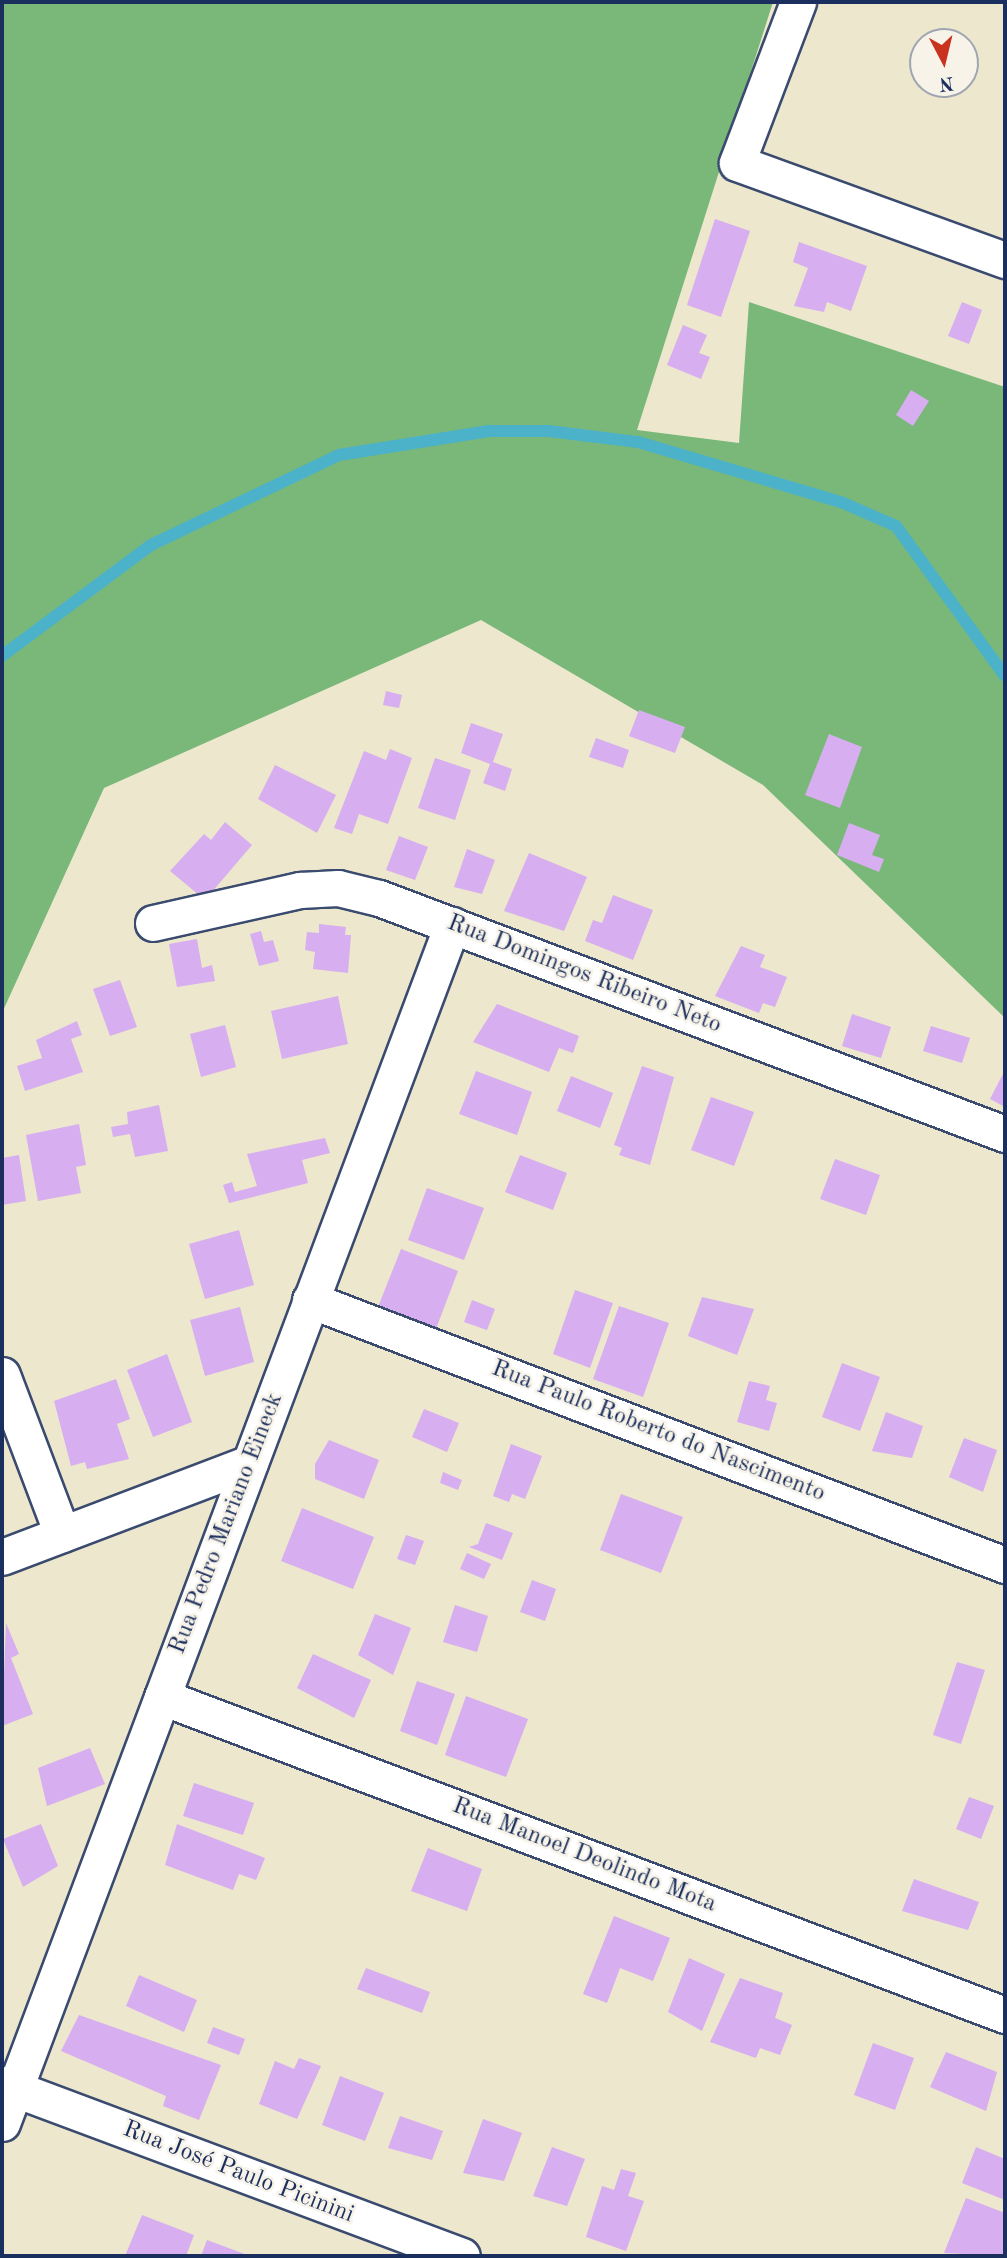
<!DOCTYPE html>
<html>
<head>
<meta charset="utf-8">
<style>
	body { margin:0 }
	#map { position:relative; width:1007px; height:2258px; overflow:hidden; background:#ede7cd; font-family:"Old Standard TT",serif }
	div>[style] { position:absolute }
	.forest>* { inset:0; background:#79b879 }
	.stream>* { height:12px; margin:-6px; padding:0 6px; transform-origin:6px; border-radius:6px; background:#4bb2ca }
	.building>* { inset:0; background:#d7aeef }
	.roads { filter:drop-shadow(2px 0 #3a4b6f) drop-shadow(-2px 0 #3a4b6f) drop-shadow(0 2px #3a4b6f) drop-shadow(0 -2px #3a4b6f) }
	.street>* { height:35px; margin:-17.5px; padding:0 17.5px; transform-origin:17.5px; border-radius:17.5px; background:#fff }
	span { translate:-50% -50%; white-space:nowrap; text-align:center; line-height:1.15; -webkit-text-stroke:5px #f7f3e8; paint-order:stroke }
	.street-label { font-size:24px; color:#1b2f5e }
	.frame { position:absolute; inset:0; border:4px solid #1b2f5e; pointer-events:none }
	.north { position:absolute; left:909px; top:28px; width:70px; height:70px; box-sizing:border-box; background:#f7f3e8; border:2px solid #9fa5b1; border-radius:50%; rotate:173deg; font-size:19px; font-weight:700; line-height:28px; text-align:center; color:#1b2f5e }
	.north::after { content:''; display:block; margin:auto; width:24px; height:32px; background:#c8321e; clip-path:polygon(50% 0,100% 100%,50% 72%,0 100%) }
</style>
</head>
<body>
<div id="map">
	<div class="forest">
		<div style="clip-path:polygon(2px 2px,773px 2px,637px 430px,739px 443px,749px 302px,1005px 387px,1005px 1018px,763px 785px,481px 620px,104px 788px,2px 1013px)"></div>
	</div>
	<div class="stream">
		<div style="left:2px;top:656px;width:186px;rotate:-36.7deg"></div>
		<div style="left:151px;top:545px;width:208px;rotate:-25.6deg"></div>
		<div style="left:339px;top:455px;width:152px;rotate:-9.1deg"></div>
		<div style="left:489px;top:431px;width:59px"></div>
		<div style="left:548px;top:431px;width:91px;rotate:7deg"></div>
		<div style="left:638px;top:442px;width:212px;rotate:16.5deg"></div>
		<div style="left:841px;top:502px;width:60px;rotate:23.6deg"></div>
		<div style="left:896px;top:526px;width:185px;rotate:54deg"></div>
	</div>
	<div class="building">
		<div style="clip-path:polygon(715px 219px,750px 231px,721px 317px,687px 305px)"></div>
		<div style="clip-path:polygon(799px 242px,867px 266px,851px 311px,827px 302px,824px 312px,794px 306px,808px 268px,793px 262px)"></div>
		<div style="clip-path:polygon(962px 302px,982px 310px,969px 344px,948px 336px)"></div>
		<div style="clip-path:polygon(683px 325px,707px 335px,699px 353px,710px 357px,701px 379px,667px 365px)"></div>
		<div style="clip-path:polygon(911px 390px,929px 401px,913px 426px,896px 415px)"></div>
		<div style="clip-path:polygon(386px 691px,402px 695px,399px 708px,383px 705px)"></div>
		<div style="clip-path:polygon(639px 710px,685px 727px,675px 753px,629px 736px)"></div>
		<div style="clip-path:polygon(471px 723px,503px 734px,493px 762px,512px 769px,505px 791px,483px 783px,490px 764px,461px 753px)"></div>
		<div style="clip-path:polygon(829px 734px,862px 747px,840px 808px,805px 795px)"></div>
		<div style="clip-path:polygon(596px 738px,629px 750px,623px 768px,589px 757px)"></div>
		<div style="clip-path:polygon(390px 749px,412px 758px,388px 824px,359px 814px,352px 834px,334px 828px,364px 751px,386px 760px)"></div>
		<div style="clip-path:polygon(435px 758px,471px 770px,455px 820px,418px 808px)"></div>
		<div style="clip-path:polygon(275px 765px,336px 795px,317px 833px,258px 799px)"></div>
		<div style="clip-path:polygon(225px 822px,252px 845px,205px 900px,170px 871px,204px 834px,211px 840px)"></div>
		<div style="clip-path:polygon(849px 823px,880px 835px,872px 855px,884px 859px,879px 872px,837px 855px)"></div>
		<div style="clip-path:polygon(399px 836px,428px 847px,415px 880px,386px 870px)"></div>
		<div style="clip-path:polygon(467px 849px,495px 860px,482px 894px,454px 887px)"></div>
		<div style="clip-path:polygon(529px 853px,587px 877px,564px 931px,504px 911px)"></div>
		<div style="clip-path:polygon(613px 895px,653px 910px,633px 960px,585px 941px,593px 920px,602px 923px)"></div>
		<div style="clip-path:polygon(319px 924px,346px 927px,345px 935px,351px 935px,348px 973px,313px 969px,315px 952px,305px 950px,307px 932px,319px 933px)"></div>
		<div style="clip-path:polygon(261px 931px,264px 942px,273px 940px,279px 961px,259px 966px,250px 934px)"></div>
		<div style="clip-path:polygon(197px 939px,202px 968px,212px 965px,215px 981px,177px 987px,169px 944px)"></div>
		<div style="clip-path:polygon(741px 946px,765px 955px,760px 967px,787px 977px,775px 1007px,763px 1003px,759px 1013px,715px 996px)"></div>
		<div style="clip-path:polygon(120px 980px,137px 1027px,110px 1036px,93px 989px)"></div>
		<div style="clip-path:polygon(338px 996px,348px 1044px,282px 1059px,271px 1011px)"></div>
		<div style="clip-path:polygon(497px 1004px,579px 1036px,573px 1053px,559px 1048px,549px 1072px,473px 1042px)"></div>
		<div style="clip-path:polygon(852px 1014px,891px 1027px,881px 1058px,842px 1046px)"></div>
		<div style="clip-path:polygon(77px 1021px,82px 1035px,71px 1039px,83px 1072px,25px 1091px,17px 1066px,42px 1058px,36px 1040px)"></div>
		<div style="clip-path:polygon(225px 1025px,236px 1067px,201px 1077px,190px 1034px)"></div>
		<div style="clip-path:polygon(931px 1026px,970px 1038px,962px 1063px,923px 1051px)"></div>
		<div style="clip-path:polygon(642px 1066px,674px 1077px,650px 1165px,619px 1155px,622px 1148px,614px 1145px)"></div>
		<div style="clip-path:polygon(1005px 1070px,1005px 1107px,990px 1099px)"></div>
		<div style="clip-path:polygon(476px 1071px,532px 1092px,517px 1135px,459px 1114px)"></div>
		<div style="clip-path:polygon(571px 1076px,613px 1093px,600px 1128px,557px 1111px)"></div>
		<div style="clip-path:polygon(711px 1097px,754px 1112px,734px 1166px,691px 1150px)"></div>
		<div style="clip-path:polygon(159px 1105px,168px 1151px,135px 1157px,130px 1134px,113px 1137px,111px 1127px,128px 1124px,127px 1112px)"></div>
		<div style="clip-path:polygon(79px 1124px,86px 1165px,76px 1167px,81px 1193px,38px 1201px,26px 1135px)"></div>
		<div style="clip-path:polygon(325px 1138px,330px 1153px,302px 1160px,308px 1183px,229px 1203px,223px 1185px,232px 1182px,235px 1192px,257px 1186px,247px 1154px)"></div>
		<div style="clip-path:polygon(19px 1155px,26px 1201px,2px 1205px,2px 1158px)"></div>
		<div style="clip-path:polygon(520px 1155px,567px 1173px,553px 1210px,505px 1192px)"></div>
		<div style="clip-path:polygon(835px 1159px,880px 1175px,866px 1215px,820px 1199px)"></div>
		<div style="clip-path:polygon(427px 1188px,484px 1208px,464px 1260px,408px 1240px)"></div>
		<div style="clip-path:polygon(239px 1230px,254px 1285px,205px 1299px,189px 1244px)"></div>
		<div style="clip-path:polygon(401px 1249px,458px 1271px,434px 1334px,376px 1312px)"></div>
		<div style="clip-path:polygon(575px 1290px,613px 1303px,590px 1368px,553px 1354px)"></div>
		<div style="clip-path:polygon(702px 1297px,754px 1309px,737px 1355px,688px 1336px)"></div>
		<div style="clip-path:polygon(472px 1300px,495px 1309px,487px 1330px,464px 1322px)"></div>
		<div style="clip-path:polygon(619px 1306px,669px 1323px,643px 1397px,593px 1379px)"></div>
		<div style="clip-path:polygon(240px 1307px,254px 1362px,205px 1376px,190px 1320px)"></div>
		<div style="clip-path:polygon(167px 1354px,192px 1422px,153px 1437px,127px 1370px)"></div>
		<div style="clip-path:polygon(842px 1363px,880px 1377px,860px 1431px,822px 1417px)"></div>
		<div style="clip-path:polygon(116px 1379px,130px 1419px,117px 1424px,129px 1459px,87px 1469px,85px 1462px,71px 1466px,54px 1401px)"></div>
		<div style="clip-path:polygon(749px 1381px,770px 1386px,766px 1400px,777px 1403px,769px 1431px,737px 1422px)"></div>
		<div style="clip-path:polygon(424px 1409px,459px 1423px,447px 1452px,412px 1437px)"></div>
		<div style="clip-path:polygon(886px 1412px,923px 1426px,912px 1458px,872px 1451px)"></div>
		<div style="clip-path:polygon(964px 1438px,997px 1450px,983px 1492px,949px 1477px)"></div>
		<div style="clip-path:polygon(329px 1440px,379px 1460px,364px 1499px,315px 1479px,315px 1464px)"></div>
		<div style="clip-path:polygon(511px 1444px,542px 1456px,525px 1499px,512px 1494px,509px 1502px,493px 1496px)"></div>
		<div style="clip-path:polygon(443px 1472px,462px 1480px,458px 1490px,440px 1483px)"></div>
		<div style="clip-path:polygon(621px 1494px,683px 1517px,661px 1573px,600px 1550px)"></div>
		<div style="clip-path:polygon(302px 1508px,374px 1537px,353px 1589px,281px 1561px)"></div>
		<div style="clip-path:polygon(486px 1523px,513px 1533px,502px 1560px,469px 1547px,478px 1544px)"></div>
		<div style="clip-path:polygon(406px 1535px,424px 1541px,415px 1565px,397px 1559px)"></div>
		<div style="clip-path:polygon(467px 1553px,491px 1564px,484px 1579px,460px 1569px)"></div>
		<div style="clip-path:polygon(532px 1580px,556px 1589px,545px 1621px,520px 1612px)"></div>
		<div style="clip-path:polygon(455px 1605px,488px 1616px,477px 1652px,443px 1642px)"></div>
		<div style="clip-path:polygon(375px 1614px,411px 1628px,393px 1675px,358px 1655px)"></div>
		<div style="clip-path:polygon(6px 1623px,19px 1654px,11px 1658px,33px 1714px,2px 1726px)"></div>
		<div style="clip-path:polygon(313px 1654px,371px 1680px,354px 1718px,297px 1688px)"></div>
		<div style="clip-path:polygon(957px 1662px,985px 1670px,961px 1744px,933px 1735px)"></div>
		<div style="clip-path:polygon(417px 1681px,455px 1694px,437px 1745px,400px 1731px)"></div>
		<div style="clip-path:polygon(466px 1696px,528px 1719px,506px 1777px,445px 1755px)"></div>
		<div style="clip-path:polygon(90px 1748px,105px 1784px,47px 1806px,38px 1768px)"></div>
		<div style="clip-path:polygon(194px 1783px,254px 1803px,243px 1835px,183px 1816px)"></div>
		<div style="clip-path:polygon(969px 1797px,994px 1806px,981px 1839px,956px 1829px)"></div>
		<div style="clip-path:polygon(41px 1824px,58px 1866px,23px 1887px,3px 1839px)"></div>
		<div style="clip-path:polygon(177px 1824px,265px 1858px,256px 1880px,239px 1874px,233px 1890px,165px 1865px)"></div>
		<div style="clip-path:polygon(428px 1848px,482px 1869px,467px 1911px,411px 1891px)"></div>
		<div style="clip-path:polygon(914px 1879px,979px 1902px,968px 1930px,902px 1911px)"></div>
		<div style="clip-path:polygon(614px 1916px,670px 1938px,653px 1981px,620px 1968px,607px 2003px,583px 1994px)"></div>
		<div style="clip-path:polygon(689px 1958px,725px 1974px,702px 2031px,668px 2012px)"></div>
		<div style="clip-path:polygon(366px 1968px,430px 1992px,422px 2013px,357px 1989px)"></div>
		<div style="clip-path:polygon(139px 1975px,197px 2000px,184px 2032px,126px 2006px)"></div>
		<div style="clip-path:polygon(740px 1978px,783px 1993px,775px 2018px,792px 2025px,780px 2055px,760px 2048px,756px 2058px,710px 2042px)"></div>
		<div style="clip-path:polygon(79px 2015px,221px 2065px,199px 2120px,163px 2106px,166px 2096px,61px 2051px)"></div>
		<div style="clip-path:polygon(213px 2027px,245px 2039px,239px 2055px,207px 2043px)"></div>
		<div style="clip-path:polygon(873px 2043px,914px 2058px,895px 2110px,854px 2095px)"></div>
		<div style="clip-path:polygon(946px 2052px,997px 2072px,986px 2111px,930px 2087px)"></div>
		<div style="clip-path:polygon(299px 2058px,321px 2066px,297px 2119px,259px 2104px,275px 2061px,294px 2069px)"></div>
		<div style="clip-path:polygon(340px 2076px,384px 2093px,365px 2141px,322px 2125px)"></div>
		<div style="clip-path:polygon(400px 2116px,443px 2131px,432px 2160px,388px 2148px)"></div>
		<div style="clip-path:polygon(483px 2119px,522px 2133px,504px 2181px,463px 2173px)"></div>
		<div style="clip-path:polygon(552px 2147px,585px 2159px,567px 2206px,533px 2196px)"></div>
		<div style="clip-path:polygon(976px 2147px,1005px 2159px,1005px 2200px,962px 2183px)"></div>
		<div style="clip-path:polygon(621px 2169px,636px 2173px,628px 2196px,644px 2201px,626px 2251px,586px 2237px,602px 2186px,614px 2190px)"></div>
		<div style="clip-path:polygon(966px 2198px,1005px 2213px,1005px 2256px,944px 2253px)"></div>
		<div style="clip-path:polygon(142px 2215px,194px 2235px,186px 2256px,125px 2256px)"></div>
		<div style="clip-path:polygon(207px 2240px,250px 2256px,201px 2256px)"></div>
	</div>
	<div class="roads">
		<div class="street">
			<div style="left:798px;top:2px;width:172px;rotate:110.8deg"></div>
			<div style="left:737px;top:163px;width:285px;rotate:19.9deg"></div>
			<div style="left:153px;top:923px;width:151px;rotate:-12.7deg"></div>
			<div style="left:300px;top:890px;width:38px;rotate:-3deg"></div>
			<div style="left:338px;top:888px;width:42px;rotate:13.7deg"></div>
			<div style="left:379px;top:898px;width:669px;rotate:20.66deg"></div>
			<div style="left:310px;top:1300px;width:744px;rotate:20.87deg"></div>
			<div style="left:2px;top:1375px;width:170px;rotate:69.3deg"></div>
			<div style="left:2px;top:1557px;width:265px;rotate:-20.8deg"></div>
			<div style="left:162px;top:1697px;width:901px;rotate:20.67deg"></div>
			<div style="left:2px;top:2084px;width:491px;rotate:20.5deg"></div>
			<div style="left:2px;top:2123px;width:1280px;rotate:-69.41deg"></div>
		</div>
	</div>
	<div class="street-label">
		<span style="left:584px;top:975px;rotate:21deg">Rua Domingos Ribeiro Neto</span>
		<span style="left:658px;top:1432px;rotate:21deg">Rua Paulo Roberto do Nascimento</span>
		<span style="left:227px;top:1524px;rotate:-69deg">Rua Pedro Mariano Eineck</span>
		<span style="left:584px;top:1856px;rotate:21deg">Rua Manoel Deolindo Mota</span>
		<span style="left:238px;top:2173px;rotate:21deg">Rua José Paulo Picinini</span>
	</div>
	<div class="frame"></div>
	<div class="north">N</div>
</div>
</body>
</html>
